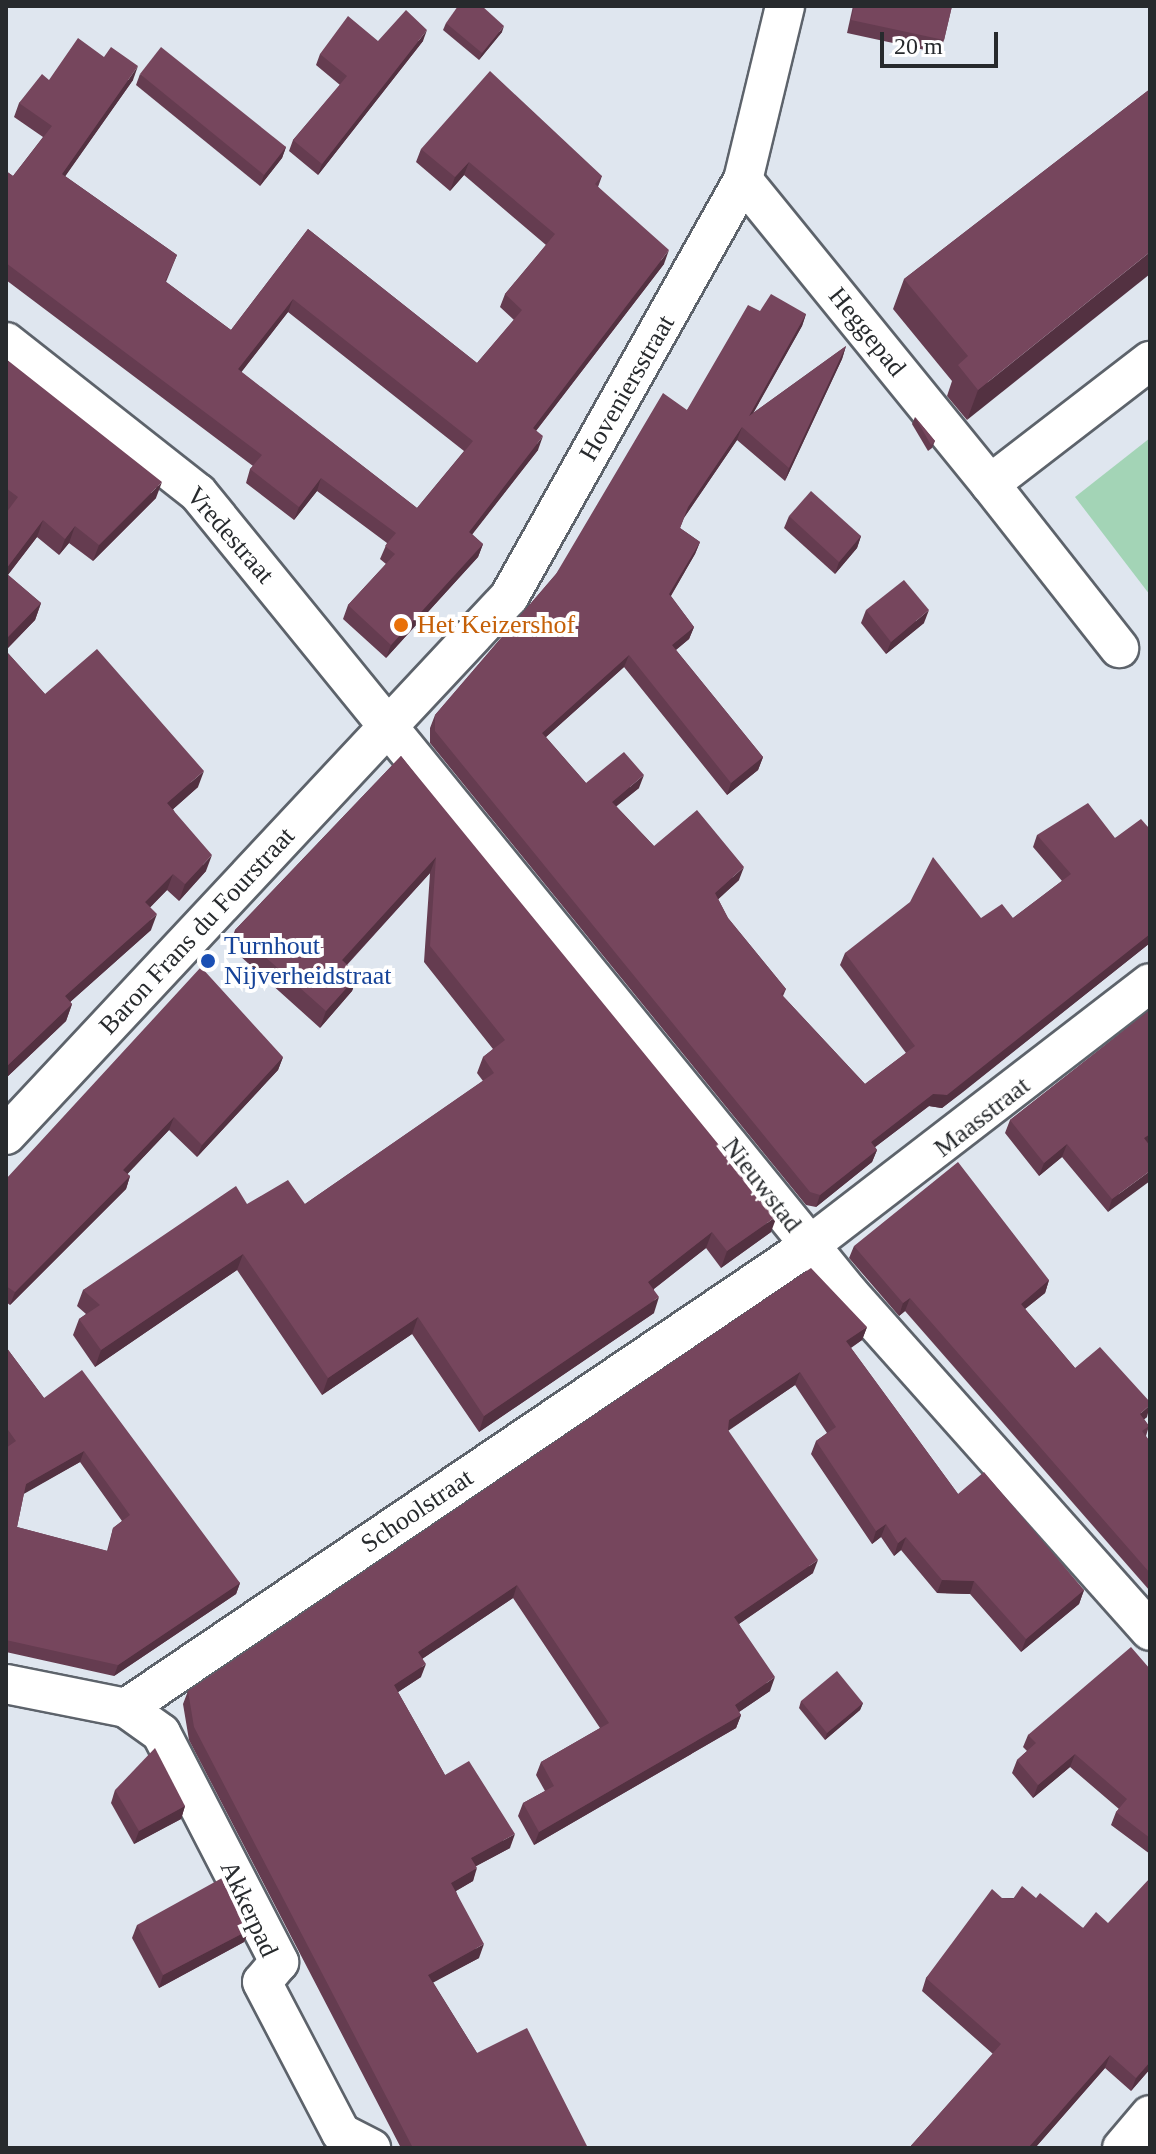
<!DOCTYPE html>
<html>
<head>
<meta charset="utf-8">
<style>
	body { margin:0 }
	#map { position:relative; width:1156px; height:2154px; overflow:hidden; background:#dfe6ef; font-family:"Times New Roman",serif }
	div>[style] { position:absolute }
	.green>* { inset:0; background:#a3d4b6 }
	.roads { filter:drop-shadow(2px 0 #5d636b) drop-shadow(-2px 0 #5d636b) drop-shadow(0 2px #5d636b) drop-shadow(0 -2px #5d636b) }
	.street>* { height:38px; margin:-19px; padding:0 19px; transform-origin:19px; border-radius:19px; background:#fff }
	.wall>* { inset:0; background:#653c50 }
	.shaded-wall>* { inset:0; background:#533141 }
	.building>* { inset:0; background:#76465d }
	.dots>* { width:22px; height:22px; translate:-50% -50%; box-sizing:border-box; border:4px solid #fff; border-radius:50% }
	span { translate:-50% -50%; white-space:nowrap; text-align:center; line-height:1.15; -webkit-text-stroke:8px #fff; paint-order:stroke }
	.street-label { font-size:26px; color:#272a2d }
	.food-label { font-size:26px; color:#c56008 }
	.left { translate:0 -50%; text-align:left }
	.transit-label { font-size:26px; color:#164399 }
	.frame { position:absolute; inset:0; border:8px solid #272a2d; pointer-events:none }
	.scale { position:absolute; left:880px; top:32px; width:118px; height:36px; box-sizing:border-box; border:4px solid #272a2d; border-top:0; padding-left:10px; font-size:24px; line-height:28px; white-space:nowrap; color:#272a2d; -webkit-text-stroke:6px #fff; paint-order:stroke }
</style>
</head>
<body>
<div id="map">
	<div class="green">
		<div style="clip-path:polygon(1150px 438px,1150px 595px,1075px 497px)"></div>
	</div>
	<div class="roads">
		<div class="street">
			<div style="left:743px;top:180px;width:392px;rotate:50.9deg"></div>
			<div style="left:990px;top:484px;width:202px;rotate:-37.6deg"></div>
			<div style="left:6px;top:342px;width:244px;rotate:38.2deg"></div>
			<div style="left:198px;top:493px;width:1033px;rotate:50.86deg"></div>
			<div style="left:850px;top:1294px;width:451px;rotate:48.3deg"></div>
			<div style="left:990px;top:484px;width:209px;rotate:51.8deg"></div>
			<div style="left:6px;top:1135px;width:737px;rotate:-46.93deg"></div>
			<div style="left:509px;top:597px;width:478px;rotate:-60.7deg"></div>
			<div style="left:743px;top:180px;width:179px;rotate:-76.4deg"></div>
			<div style="left:6px;top:1684px;width:122px;rotate:11.3deg"></div>
			<div style="left:126px;top:1708px;width:43px;rotate:35.5deg"></div>
			<div style="left:161px;top:1733px;width:258px;rotate:62.7deg"></div>
			<div style="left:279px;top:1962px;width:26px;rotate:130deg"></div>
			<div style="left:262px;top:1982px;width:170px;rotate:62.4deg"></div>
			<div style="left:341px;top:2133px;width:34px;rotate:27deg"></div>
			<div style="left:126px;top:1708px;width:826px;rotate:-34.09deg"></div>
			<div style="left:810px;top:1245px;width:429px;rotate:-37.6deg"></div>
			<div style="left:1122px;top:2148px;width:43px;rotate:-49.7deg"></div>
		</div>
	</div>
	<div class="wall">
		<div style="clip-path:polygon(853px 6px,952px 6px,944px 40px,939px 53px,847px 33px)"></div>
		<div style="clip-path:polygon(446px 23px,502px 32px,479px 60px,443px 30px)"></div>
		<div style="clip-path:polygon(378px 41px,423px 41px,318px 175px,289px 151px,293px 140px,340px 85px,316px 65px,320px 54px)"></div>
		<div style="clip-path:polygon(140px 74px,286px 147px,282px 158px,260px 186px,136px 85px)"></div>
		<div style="clip-path:polygon(evenodd,49px 80px,133px 80px,65px 176px,177px 255px,166px 282px,231px 330px,308px 229px,477px 363px,514px 320px,500px 307px,505px 294px,546px 245px,464px 175px,450px 191px,416px 162px,421px 149px,602px 176px,598px 187px,664px 264px,536px 431px,538px 450px,472px 534px,483px 544px,478px 557px,386px 658px,343px 619px,348px 605px,386px 564px,380px 559px,387px 543px,317px 491px,294px 520px,246px 483px,250px 469px,253px 466px,6px 280px,6px 171px,13px 176px,43px 137px,14px 117px,19px 103px,49px 80px,288px 312px,464px 451px,417px 508px,241px 372px,288px 312px)"></div>
		<div style="clip-path:polygon(1150px 89px,967px 420px,947px 396px,952px 381px,893px 309px,904px 279px)"></div>
		<div style="clip-path:polygon(760px 311px,806px 314px,802px 326px,753px 413px,846px 346px,842px 359px,785px 481px,737px 440px,684px 518px,680px 528px,700px 542px,695px 554px,671px 596px,694px 627px,689px 639px,676px 650px,763px 757px,758px 770px,727px 795px,624px 667px,546px 737px,586px 783px,639px 788px,616px 806px,654px 846px,739px 880px,718px 899px,728px 918px,786px 989px,783px 996px,865px 1084px,906px 1053px,840px 965px,845px 953px,981px 918px,1013px 918px,1062px 881px,1033px 847px,1037px 835px,1115px 838px,1150px 826px,1150px 943px,942px 1108px,929px 1106px,875px 1147px,877px 1150px,872px 1162px,816px 1207px,806px 1205px,430px 743px,430px 728px,435px 715px,556px 574px,687px 410px)"></div>
		<div style="clip-path:polygon(6px 359px,156px 498px,93px 561px,69px 543px,59px 555px,37px 537px,8px 575px,41px 603px,35px 620px,6px 650px,8px 510px,6px 508px)"></div>
		<div style="clip-path:polygon(915px 417px,935px 441px,932px 448px,928px 451px,912px 424px)"></div>
		<div style="clip-path:polygon(789px 516px,861px 536px,857px 548px,835px 574px,784px 528px)"></div>
		<div style="clip-path:polygon(866px 610px,924px 623px,886px 654px,861px 623px)"></div>
		<div style="clip-path:polygon(6px 651px,45px 694px,198px 787px,173px 809px,206px 871px,179px 901px,167px 890px,150px 907px,151px 930px,70px 1002px,72px 1004px,66px 1021px,6px 1078px)"></div>
		<div style="clip-path:polygon(401px 756px,771px 1232px,721px 1268px,706px 1248px,654px 1289px,654px 1313px,479px 1432px,412px 1334px,322px 1395px,237px 1270px,95px 1367px,73px 1335px,79px 1319px,86px 1314px,77px 1306px,83px 1290px,247px 1204px,305px 1204px,483px 1081px,477px 1073px,483px 1057px,493px 1049px,424px 962px,430px 873px,347px 965px,358px 975px,352px 991px,320px 1028px,229px 946px,235px 930px)"></div>
		<div style="clip-path:polygon(1150px 1010px,1150px 1143px,1108px 1212px,1062px 1157px,1039px 1176px,1005px 1133px,1010px 1120px)"></div>
		<div style="clip-path:polygon(283px 1057px,278px 1070px,197px 1157px,169px 1130px,127px 1174px,130px 1176px,126px 1189px,10px 1305px,6px 1302px,6px 1179px)"></div>
		<div style="clip-path:polygon(854px 1246px,1049px 1280px,1045px 1293px,1025px 1309px,1075px 1368px,1147px 1417px,1144px 1419px,1149px 1426px,1146px 1436px,1150px 1442px,1150px 1591px,905px 1311px,899px 1316px,849px 1258px)"></div>
		<div style="clip-path:polygon(867px 1327px,862px 1340px,851px 1348px,958px 1494px,1084px 1590px,1079px 1604px,1021px 1652px,970px 1594px,937px 1593px,901px 1550px,894px 1556px,881px 1537px,872px 1544px,811px 1454px,816px 1441px,827px 1433px,795px 1385px,728px 1431px,813px 1573px,739px 1624px,770px 1691px,739px 1712px,741px 1715px,736px 1728px,534px 1845px,518px 1816px,523px 1803px,545px 1791px,536px 1775px,541px 1762px,600px 1728px,513px 1598px,422px 1659px,421px 1677px,398px 1692px,445px 1775px,510px 1848px,476px 1866px,473px 1881px,456px 1891px,479px 1958px,433px 1982px,477px 2053px,588px 2148px,401px 2148px,189px 1740px,183px 1704px,188px 1691px)"></div>
		<div style="clip-path:polygon(evenodd,6px 1347px,44px 1398px,240px 1583px,236px 1594px,114px 1676px,6px 1652px,6px 1448px,8px 1446px,6px 1443px,6px 1347px,80px 1462px,122px 1521px,113px 1528px,107px 1551px,17px 1527px,24px 1493px,80px 1462px)"></div>
		<div style="clip-path:polygon(1150px 1669px,1150px 1854px,1111px 1825px,1116px 1812px,1119px 1809px,1070px 1767px,1033px 1798px,1012px 1773px,1017px 1760px,1027px 1751px,1023px 1747px,1028px 1735px)"></div>
		<div style="clip-path:polygon(801px 1701px,863px 1703px,860px 1710px,825px 1740px,799px 1708px)"></div>
		<div style="clip-path:polygon(115px 1790px,185px 1806px,181px 1819px,134px 1844px,111px 1803px)"></div>
		<div style="clip-path:polygon(1002px 1898px,1036px 1898px,1083px 1928px,1108px 1923px,1150px 2069px,1131px 2091px,1105px 2068px,1035px 2148px,909px 2148px,993px 2054px,922px 1991px,926px 1978px)"></div>
		<div style="clip-path:polygon(137px 1925px,249px 1930px,244px 1942px,159px 1988px,132px 1938px)"></div>
	</div>
	<div class="shaded-wall">
		<div style="clip-path:polygon(504px 26px,502px 32px,479px 60px,482px 53px)"></div>
		<div style="clip-path:polygon(427px 30px,423px 41px,318px 175px,322px 164px)"></div>
		<div style="clip-path:polygon(138px 66px,133px 80px,57px 188px,62px 174px)"></div>
		<div style="clip-path:polygon(286px 147px,282px 158px,260px 186px,264px 175px)"></div>
		<div style="clip-path:polygon(469px 162px,464px 175px,450px 191px,455px 177px)"></div>
		<div style="clip-path:polygon(669px 250px,664px 264px,528px 441px,533px 428px)"></div>
		<div style="clip-path:polygon(1150px 252px,1150px 274px,967px 420px,978px 390px)"></div>
		<div style="clip-path:polygon(293px 299px,288px 312px,233px 383px,238px 369px)"></div>
		<div style="clip-path:polygon(806px 314px,802px 326px,745px 428px,749px 416px)"></div>
		<div style="clip-path:polygon(846px 346px,842px 359px,785px 481px,789px 468px)"></div>
		<div style="clip-path:polygon(742px 427px,737px 440px,683px 519px,688px 507px)"></div>
		<div style="clip-path:polygon(543px 436px,538px 450px,464px 545px,469px 532px)"></div>
		<div style="clip-path:polygon(321px 478px,317px 491px,294px 520px,299px 507px)"></div>
		<div style="clip-path:polygon(162px 482px,156px 498px,93px 561px,99px 545px)"></div>
		<div style="clip-path:polygon(43px 520px,37px 537px,6px 577px,6px 569px)"></div>
		<div style="clip-path:polygon(75px 526px,69px 543px,59px 555px,65px 539px)"></div>
		<div style="clip-path:polygon(861px 536px,857px 548px,835px 574px,839px 562px)"></div>
		<div style="clip-path:polygon(700px 542px,695px 554px,664px 607px,669px 594px)"></div>
		<div style="clip-path:polygon(483px 544px,478px 557px,386px 658px,391px 645px)"></div>
		<div style="clip-path:polygon(41px 603px,35px 620px,6px 650px,6px 639px)"></div>
		<div style="clip-path:polygon(929px 610px,924px 623px,886px 654px,891px 642px)"></div>
		<div style="clip-path:polygon(694px 627px,689px 639px,667px 657px,672px 645px)"></div>
		<div style="clip-path:polygon(629px 655px,624px 667px,537px 745px,542px 733px)"></div>
		<div style="clip-path:polygon(763px 757px,758px 770px,727px 795px,731px 783px)"></div>
		<div style="clip-path:polygon(204px 771px,198px 787px,161px 820px,167px 803px)"></div>
		<div style="clip-path:polygon(644px 775px,639px 788px,607px 814px,612px 802px)"></div>
		<div style="clip-path:polygon(212px 855px,206px 871px,179px 901px,185px 884px)"></div>
		<div style="clip-path:polygon(436px 857px,430px 873px,336px 976px,342px 960px)"></div>
		<div style="clip-path:polygon(744px 867px,739px 880px,711px 906px,715px 893px)"></div>
		<div style="clip-path:polygon(173px 874px,167px 890px,140px 918px,145px 902px)"></div>
		<div style="clip-path:polygon(157px 914px,151px 930px,59px 1012px,65px 996px)"></div>
		<div style="clip-path:polygon(1150px 934px,1150px 943px,963px 1092px,942px 1108px,929px 1106px,866px 1154px,871px 1142px,933px 1094px)"></div>
		<div style="clip-path:polygon(358px 975px,352px 991px,320px 1028px,326px 1011px)"></div>
		<div style="clip-path:polygon(72px 1004px,66px 1021px,6px 1078px,6px 1067px)"></div>
		<div style="clip-path:polygon(283px 1057px,278px 1070px,197px 1157px,202px 1145px)"></div>
		<div style="clip-path:polygon(174px 1117px,169px 1130px,119px 1183px,123px 1170px)"></div>
		<div style="clip-path:polygon(1150px 1134px,1150px 1143px,1139px 1151px,1144px 1138px)"></div>
		<div style="clip-path:polygon(1067px 1144px,1062px 1157px,1039px 1176px,1044px 1163px)"></div>
		<div style="clip-path:polygon(877px 1150px,872px 1162px,816px 1207px,820px 1195px)"></div>
		<div style="clip-path:polygon(1150px 1171px,1150px 1181px,1108px 1212px,1112px 1199px)"></div>
		<div style="clip-path:polygon(130px 1176px,126px 1189px,10px 1305px,15px 1292px)"></div>
		<div style="clip-path:polygon(777px 1216px,771px 1232px,721px 1268px,727px 1251px)"></div>
		<div style="clip-path:polygon(712px 1232px,706px 1248px,642px 1298px,648px 1282px)"></div>
		<div style="clip-path:polygon(243px 1254px,237px 1270px,95px 1367px,101px 1350px)"></div>
		<div style="clip-path:polygon(1049px 1280px,1045px 1293px,1016px 1316px,1021px 1304px)"></div>
		<div style="clip-path:polygon(659px 1297px,654px 1313px,479px 1432px,484px 1416px)"></div>
		<div style="clip-path:polygon(910px 1298px,905px 1311px,899px 1316px,903px 1303px)"></div>
		<div style="clip-path:polygon(418px 1317px,412px 1334px,322px 1395px,328px 1378px)"></div>
		<div style="clip-path:polygon(867px 1327px,862px 1340px,841px 1354px,846px 1341px)"></div>
		<div style="clip-path:polygon(800px 1372px,795px 1385px,724px 1433px,729px 1420px)"></div>
		<div style="clip-path:polygon(1150px 1405px,1147px 1417px,1135px 1427px,1140px 1414px)"></div>
		<div style="clip-path:polygon(84px 1451px,80px 1462px,22px 1495px,26px 1484px)"></div>
		<div style="clip-path:polygon(886px 1524px,881px 1537px,872px 1544px,876px 1531px)"></div>
		<div style="clip-path:polygon(906px 1537px,901px 1550px,894px 1556px,898px 1543px)"></div>
		<div style="clip-path:polygon(818px 1560px,813px 1573px,730px 1630px,734px 1617px)"></div>
		<div style="clip-path:polygon(942px 1580px,974px 1581px,970px 1594px,937px 1593px)"></div>
		<div style="clip-path:polygon(240px 1583px,236px 1594px,114px 1676px,118px 1665px)"></div>
		<div style="clip-path:polygon(517px 1585px,513px 1598px,413px 1665px,418px 1652px)"></div>
		<div style="clip-path:polygon(1084px 1590px,1079px 1604px,1021px 1652px,1026px 1639px)"></div>
		<div style="clip-path:polygon(426px 1664px,421px 1677px,389px 1698px,394px 1685px)"></div>
		<div style="clip-path:polygon(775px 1677px,770px 1691px,730px 1718px,735px 1705px)"></div>
		<div style="clip-path:polygon(863px 1703px,860px 1710px,825px 1740px,827px 1733px)"></div>
		<div style="clip-path:polygon(741px 1715px,736px 1728px,534px 1845px,539px 1832px)"></div>
		<div style="clip-path:polygon(1075px 1754px,1070px 1767px,1033px 1798px,1038px 1785px)"></div>
		<div style="clip-path:polygon(185px 1806px,181px 1819px,134px 1844px,139px 1831px)"></div>
		<div style="clip-path:polygon(515px 1834px,510px 1848px,467px 1871px,471px 1858px)"></div>
		<div style="clip-path:polygon(477px 1868px,473px 1881px,447px 1896px,451px 1883px)"></div>
		<div style="clip-path:polygon(249px 1930px,244px 1942px,159px 1988px,163px 1975px)"></div>
		<div style="clip-path:polygon(484px 1944px,479px 1958px,423px 1988px,428px 1975px)"></div>
		<div style="clip-path:polygon(1110px 2055px,1105px 2068px,1035px 2148px,1028px 2148px)"></div>
		<div style="clip-path:polygon(1150px 2062px,1150px 2069px,1131px 2091px,1136px 2078px)"></div>
	</div>
	<div class="building">
		<div style="clip-path:polygon(458px 6px,482px 6px,504px 26px,482px 53px,446px 23px)"></div>
		<div style="clip-path:polygon(854px 6px,952px 6px,944px 40px,851px 20px)"></div>
		<div style="clip-path:polygon(406px 10px,427px 30px,322px 164px,293px 140px,347px 76px,320px 54px,348px 16px,378px 41px)"></div>
		<div style="clip-path:polygon(evenodd,78px 38px,104px 57px,111px 47px,138px 66px,62px 174px,177px 255px,165px 281px,231px 330px,308px 229px,477px 363px,522px 310px,505px 294px,555px 234px,469px 162px,455px 177px,421px 149px,490px 71px,602px 176px,595px 184px,669px 250px,533px 428px,543px 436px,469px 532px,483px 544px,391px 645px,348px 605px,395px 554px,385px 546px,396px 533px,321px 478px,299px 507px,250px 469px,262px 455px,6px 263px,6px 171px,13px 176px,52px 126px,19px 103px,42px 74px,49px 80px,78px 38px,293px 299px,473px 441px,417px 508px,238px 369px,293px 299px)"></div>
		<div style="clip-path:polygon(161px 47px,286px 147px,264px 175px,140px 74px)"></div>
		<div style="clip-path:polygon(1150px 89px,1150px 252px,978px 390px,958px 365px,968px 356px,904px 279px)"></div>
		<div style="clip-path:polygon(771px 294px,806px 314px,749px 416px,846px 346px,789px 468px,742px 427px,688px 507px,680px 528px,700px 542px,669px 594px,694px 627px,672px 645px,763px 757px,731px 783px,629px 655px,542px 733px,586px 783px,624px 752px,644px 775px,612px 802px,654px 846px,697px 810px,744px 867px,715px 893px,728px 918px,786px 989px,781px 994px,865px 1084px,915px 1046px,845px 953px,910px 902px,933px 857px,981px 918px,1002px 904px,1013px 918px,1071px 874px,1037px 835px,1088px 803px,1115px 838px,1141px 819px,1148px 827px,1150px 826px,1150px 934px,947px 1095px,933px 1094px,871px 1142px,877px 1150px,820px 1195px,810px 1192px,435px 731px,435px 715px,556px 574px,663px 393px,687px 410px,748px 305px,760px 311px)"></div>
		<div style="clip-path:polygon(6px 359px,162px 482px,99px 545px,75px 526px,65px 539px,43px 520px,6px 569px,6px 513px,18px 497px,6px 488px)"></div>
		<div style="clip-path:polygon(915px 417px,935px 441px,931px 445px)"></div>
		<div style="clip-path:polygon(811px 491px,861px 536px,839px 562px,789px 516px)"></div>
		<div style="clip-path:polygon(6px 573px,41px 603px,6px 639px)"></div>
		<div style="clip-path:polygon(904px 580px,929px 610px,891px 642px,866px 610px)"></div>
		<div style="clip-path:polygon(97px 649px,204px 771px,167px 803px,212px 855px,185px 884px,173px 874px,145px 902px,157px 914px,65px 996px,72px 1004px,6px 1067px,6px 651px,45px 694px)"></div>
		<div style="clip-path:polygon(401px 756px,777px 1216px,727px 1251px,712px 1232px,648px 1282px,659px 1297px,484px 1416px,418px 1317px,328px 1378px,243px 1254px,101px 1350px,79px 1319px,100px 1305px,83px 1290px,236px 1186px,247px 1204px,288px 1180px,305px 1204px,494px 1073px,483px 1057px,505px 1040px,430px 946px,436px 857px,342px 960px,358px 975px,326px 1011px,235px 930px)"></div>
		<div style="clip-path:polygon(201px 967px,283px 1057px,202px 1145px,174px 1117px,123px 1170px,130px 1176px,15px 1292px,6px 1286px,6px 1179px)"></div>
		<div style="clip-path:polygon(1150px 1010px,1150px 1134px,1144px 1138px,1150px 1146px,1150px 1171px,1112px 1199px,1067px 1144px,1044px 1163px,1010px 1120px)"></div>
		<div style="clip-path:polygon(958px 1162px,1049px 1280px,1021px 1304px,1075px 1368px,1100px 1347px,1150px 1402px,1150px 1405px,1140px 1414px,1149px 1426px,1142px 1431px,1150px 1442px,1150px 1573px,910px 1298px,903px 1303px,854px 1246px)"></div>
		<div style="clip-path:polygon(811px 1268px,867px 1327px,846px 1341px,958px 1494px,984px 1472px,1084px 1590px,1026px 1639px,974px 1581px,942px 1580px,906px 1537px,898px 1543px,886px 1524px,876px 1531px,816px 1441px,836px 1427px,800px 1372px,729px 1420px,728px 1430px,818px 1560px,734px 1617px,775px 1677px,735px 1705px,741px 1715px,539px 1832px,523px 1803px,554px 1786px,541px 1762px,609px 1723px,517px 1585px,418px 1652px,426px 1664px,394px 1685px,445px 1775px,469px 1761px,515px 1834px,471px 1858px,477px 1868px,451px 1883px,484px 1944px,428px 1975px,477px 2053px,527px 2028px,588px 2148px,413px 2148px,194px 1727px,188px 1691px)"></div>
		<div style="clip-path:polygon(evenodd,6px 1347px,44px 1398px,82px 1370px,240px 1583px,118px 1665px,6px 1640px,6px 1448px,16px 1441px,6px 1427px,6px 1347px,84px 1451px,130px 1515px,113px 1528px,108px 1551px,17px 1527px,26px 1484px,84px 1451px)"></div>
		<div style="clip-path:polygon(1131px 1647px,1150px 1669px,1150px 1838px,1116px 1812px,1127px 1799px,1075px 1754px,1038px 1785px,1017px 1760px,1036px 1743px,1028px 1735px)"></div>
		<div style="clip-path:polygon(837px 1671px,863px 1703px,827px 1733px,801px 1701px)"></div>
		<div style="clip-path:polygon(155px 1748px,185px 1806px,139px 1831px,115px 1790px)"></div>
		<div style="clip-path:polygon(222px 1878px,249px 1930px,163px 1975px,137px 1925px)"></div>
		<div style="clip-path:polygon(1150px 1878px,1150px 2062px,1136px 2078px,1110px 2055px,1028px 2148px,909px 2148px,1001px 2044px,926px 1978px,992px 1889px,1002px 1898px,1013px 1899px,1022px 1886px,1036px 1898px,1040px 1893px,1083px 1928px,1096px 1912px,1108px 1923px)"></div>
	</div>
	<div class="dots">
		<div style="left:401px;top:625px;background:#e8710a"></div>
		<div style="left:208px;top:961px;background:#1a4fb4"></div>
	</div>
	<div class="street-label">
		<span style="left:867px;top:332px;rotate:51deg">Heggepad</span>
		<span style="left:627px;top:388px;rotate:-60deg">Hoveniersstraat</span>
		<span style="left:230px;top:535px;rotate:49deg">Vredestraat</span>
		<span style="left:197px;top:931px;rotate:-47deg">Baron Frans du Fourstraat</span>
		<span style="left:982px;top:1117px;rotate:-38deg">Maasstraat</span>
		<span style="left:762px;top:1185px;rotate:52deg">Nieuwstad</span>
		<span style="left:417px;top:1511px;rotate:-34deg">Schoolstraat</span>
		<span style="left:249px;top:1909px;rotate:65deg">Akkerpad</span>
	</div>
	<div class="food-label">
		<span class="left" style="left:417px;top:625px">Het Keizershof</span>
	</div>
	<div class="transit-label">
		<span class="left" style="left:224px;top:961px">Turnhout<br>Nijverheidstraat</span>
	</div>
	<div class="frame"></div>
	<div class="scale">20 m</div>
</div>
</body>
</html>
